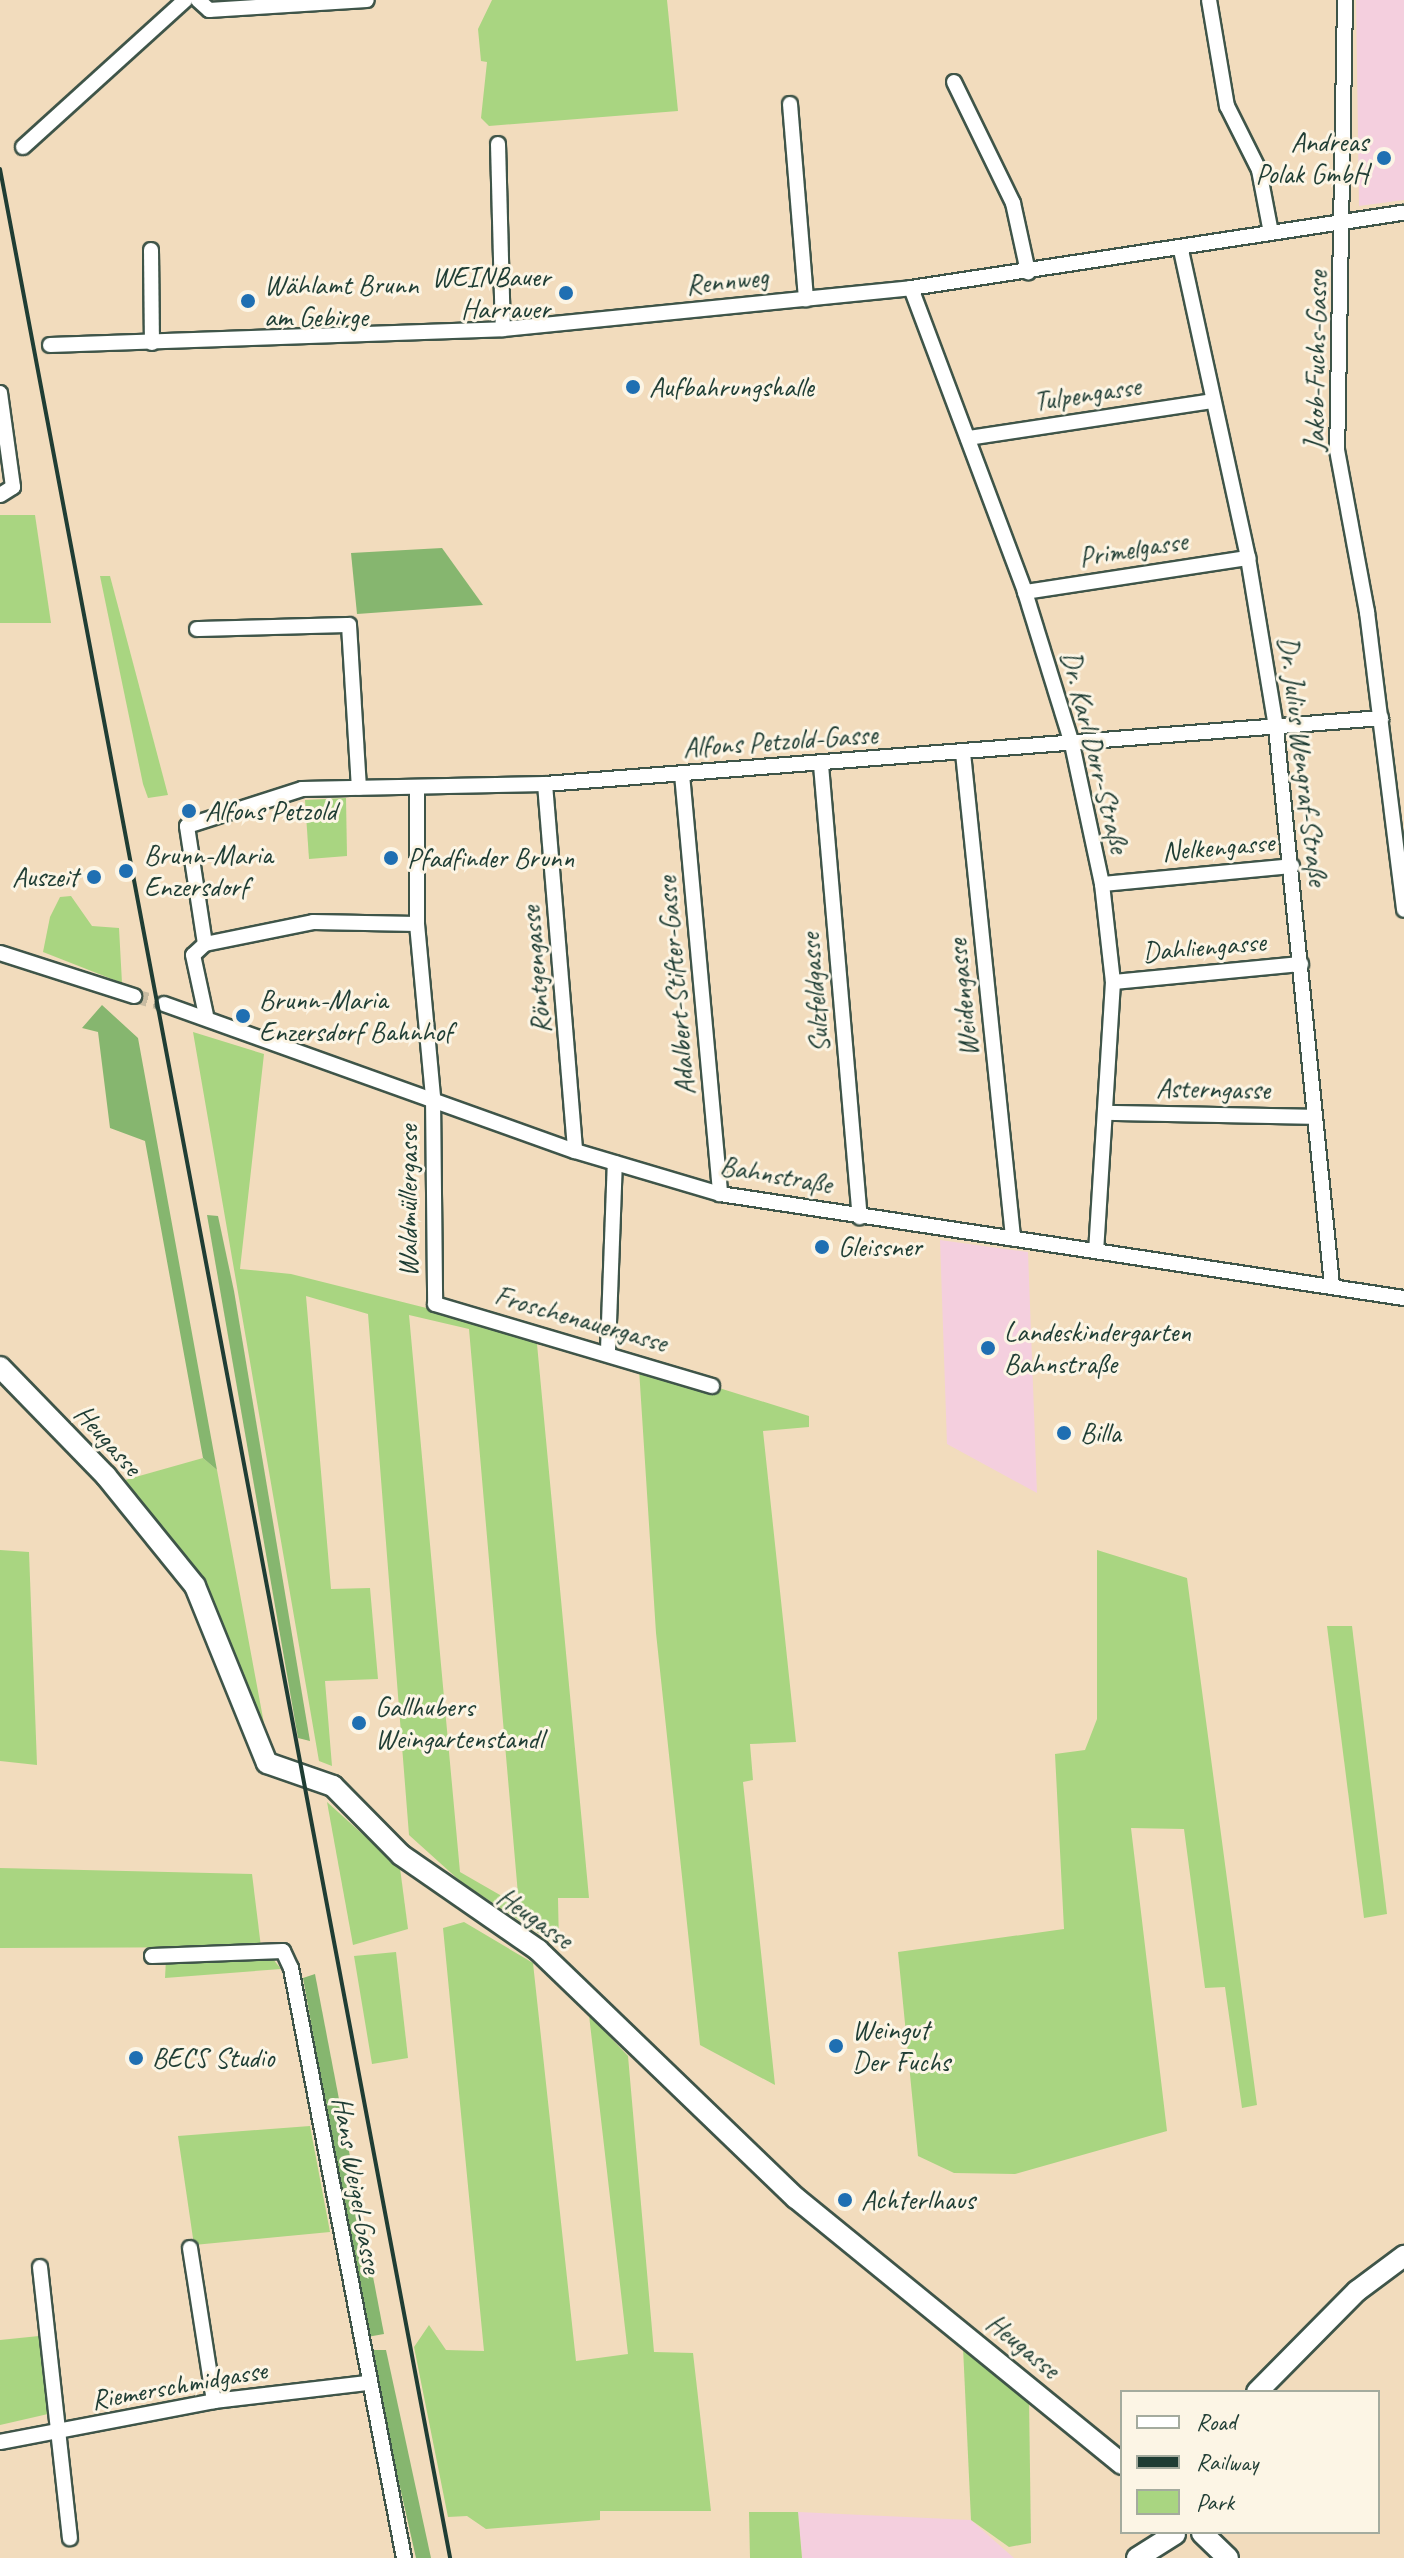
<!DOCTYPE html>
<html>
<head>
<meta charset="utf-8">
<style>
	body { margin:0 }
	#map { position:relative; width:1404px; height:2558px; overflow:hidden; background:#f2dcbd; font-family:Caveat,sans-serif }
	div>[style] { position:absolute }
	.built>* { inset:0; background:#f4cfde }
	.green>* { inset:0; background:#a9d581 }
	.forest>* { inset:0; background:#86b66f }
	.street-tunnel>* { height:14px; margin-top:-7px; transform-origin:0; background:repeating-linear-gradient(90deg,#c8bca2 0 14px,transparent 0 21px) }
	.roads { filter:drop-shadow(2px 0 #3f5549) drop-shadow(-2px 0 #3f5549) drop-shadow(0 2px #3f5549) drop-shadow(0 -2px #3f5549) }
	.street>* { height:14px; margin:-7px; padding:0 7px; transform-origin:7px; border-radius:7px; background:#fff }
	.secondary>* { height:20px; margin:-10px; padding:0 10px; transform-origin:10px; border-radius:10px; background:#fff }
	.rail>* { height:4px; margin:-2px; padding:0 2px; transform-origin:2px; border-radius:2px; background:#1f3d34 }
	.dots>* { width:22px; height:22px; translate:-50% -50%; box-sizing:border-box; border:4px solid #fcf5e5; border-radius:50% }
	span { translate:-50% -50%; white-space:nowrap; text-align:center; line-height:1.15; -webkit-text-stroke:6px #fcf5e5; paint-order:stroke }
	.poi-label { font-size:28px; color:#1f3d34 }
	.right { translate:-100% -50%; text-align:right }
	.left { translate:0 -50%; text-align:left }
	.street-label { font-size:28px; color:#1f3d34 }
	.legend { position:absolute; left:1120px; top:2390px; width:260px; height:144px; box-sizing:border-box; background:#fcf5e5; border:2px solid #a4ab9e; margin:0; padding:10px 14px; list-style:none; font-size:24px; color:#1f3d34 }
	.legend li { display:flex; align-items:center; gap:16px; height:40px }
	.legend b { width:40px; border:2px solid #a4ab9e }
</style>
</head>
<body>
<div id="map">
	<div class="built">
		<div style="clip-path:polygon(1356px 0,1404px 0,1404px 200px,1359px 206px)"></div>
		<div style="clip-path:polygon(940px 1240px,1028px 1252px,1037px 1493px,947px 1444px)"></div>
		<div style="clip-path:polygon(798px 2512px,971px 2520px,1014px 2558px,802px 2558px)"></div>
	</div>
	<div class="green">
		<div style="clip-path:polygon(492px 0,667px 0,678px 111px,489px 126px,481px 118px,487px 62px,481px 61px,478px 29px)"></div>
		<div style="clip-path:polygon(0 515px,35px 515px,51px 623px,0 623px)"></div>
		<div style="clip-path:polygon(100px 576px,110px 576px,168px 795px,148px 798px,143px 784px)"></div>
		<div style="clip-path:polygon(346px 798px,347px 856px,309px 859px,305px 800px)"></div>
		<div style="clip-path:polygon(71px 896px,92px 926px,119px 928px,122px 983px,43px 952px,50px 917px,60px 897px)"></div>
		<div style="clip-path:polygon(evenodd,193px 1032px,264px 1054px,240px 1269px,291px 1274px,610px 1354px,809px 1416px,809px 1427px,763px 1431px,796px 1742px,750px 1744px,753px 1780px,743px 1782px,775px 2085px,700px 2045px,656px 1633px,639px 1369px,537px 1344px,589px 1898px,558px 1898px,559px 1947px,460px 1881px,409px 1835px,368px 1314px,306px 1296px,331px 1589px,370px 1588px,378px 1679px,325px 1681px,332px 1766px,319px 1761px,193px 1032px,409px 1315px,469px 1329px,519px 1906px,460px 1872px,409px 1315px)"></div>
		<div style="clip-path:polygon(203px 1458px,217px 1470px,265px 1729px,206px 1582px,125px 1480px)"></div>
		<div style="clip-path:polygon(0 1550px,29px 1552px,37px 1765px,0 1761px)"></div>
		<div style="clip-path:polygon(1097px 1550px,1187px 1578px,1257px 2105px,1242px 2108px,1225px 1987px,1205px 1988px,1184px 1829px,1131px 1828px,1167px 2131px,1015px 2174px,954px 2173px,918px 2156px,898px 1952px,1064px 1929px,1055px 1754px,1085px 1750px,1097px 1719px)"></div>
		<div style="clip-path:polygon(1327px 1626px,1352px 1626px,1387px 1914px,1364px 1918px)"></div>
		<div style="clip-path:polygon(327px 1802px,400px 1868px,408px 1929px,353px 1945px)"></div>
		<div style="clip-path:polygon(0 1868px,252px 1874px,261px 1947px,0 1948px)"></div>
		<div style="clip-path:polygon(464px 1922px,533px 1963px,576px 2361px,628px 2354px,589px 2015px,628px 2056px,654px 2352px,693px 2353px,711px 2511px,600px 2511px,600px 2520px,486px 2529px,467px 2516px,448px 2517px,414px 2347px,429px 2325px,446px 2350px,484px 2351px,443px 1928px)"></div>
		<div style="clip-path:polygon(396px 1952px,408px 2058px,372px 2064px,354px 1956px)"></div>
		<div style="clip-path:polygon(166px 1959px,273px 1959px,281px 1969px,165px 1978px)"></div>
		<div style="clip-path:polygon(310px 2126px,330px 2232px,194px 2245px,178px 2136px)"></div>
		<div style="clip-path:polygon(39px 2336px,48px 2414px,0 2425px,0 2340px)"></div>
		<div style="clip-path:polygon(963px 2347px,1029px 2398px,1031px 2543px,1009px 2547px,971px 2520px)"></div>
		<div style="clip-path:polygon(749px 2512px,798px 2512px,802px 2558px,750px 2558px)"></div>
	</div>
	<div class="forest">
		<div style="clip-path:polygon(442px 548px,483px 605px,357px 614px,351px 553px)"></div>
		<div style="clip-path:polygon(102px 1005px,138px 1038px,217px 1470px,203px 1458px,145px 1141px,110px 1128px,98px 1032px,82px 1028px)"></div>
		<div style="clip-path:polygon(207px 1215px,218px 1216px,234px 1291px,310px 1741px,298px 1738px)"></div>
		<div style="clip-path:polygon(315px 1974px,384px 2334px,367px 2337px,303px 1978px)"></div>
		<div style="clip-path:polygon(369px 2350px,386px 2350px,431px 2558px,416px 2558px)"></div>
	</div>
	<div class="street-tunnel">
		<div style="left:134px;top:996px;width:31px;rotate:15deg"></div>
	</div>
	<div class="roads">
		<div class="street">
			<div style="left:198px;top:0;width:15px;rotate:42deg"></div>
			<div style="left:209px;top:10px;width:158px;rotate:-3.6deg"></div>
			<div style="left:1209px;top:0;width:108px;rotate:80.4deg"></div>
			<div style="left:1227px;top:106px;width:72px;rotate:63.4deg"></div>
			<div style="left:1259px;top:170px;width:64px;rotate:79.2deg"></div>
			<div style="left:1345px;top:0;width:450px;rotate:91deg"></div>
			<div style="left:1337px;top:450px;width:165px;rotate:79.5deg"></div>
			<div style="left:1367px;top:612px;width:300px;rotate:82.9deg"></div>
			<div style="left:954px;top:82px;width:135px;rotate:64deg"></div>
			<div style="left:1013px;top:203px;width:71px;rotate:77.7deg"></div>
			<div style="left:790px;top:104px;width:196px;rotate:85.3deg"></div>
			<div style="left:498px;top:144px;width:185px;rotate:88.5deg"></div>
			<div style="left:23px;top:147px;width:219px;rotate:-42.2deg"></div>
			<div style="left:151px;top:250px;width:93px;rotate:89.4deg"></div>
			<div style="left:1181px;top:250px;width:315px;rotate:77.7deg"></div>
			<div style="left:1248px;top:558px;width:172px;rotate:80.6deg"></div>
			<div style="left:1276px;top:728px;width:560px;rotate:84.26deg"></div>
			<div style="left:911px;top:288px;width:325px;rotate:69.4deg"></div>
			<div style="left:1025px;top:592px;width:159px;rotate:72.8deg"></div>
			<div style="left:1072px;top:744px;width:143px;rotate:77.9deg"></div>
			<div style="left:1102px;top:884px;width:99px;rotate:83.6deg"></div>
			<div style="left:1113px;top:982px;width:269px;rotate:93.6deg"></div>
			<div style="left:50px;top:345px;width:453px;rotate:-2deg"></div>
			<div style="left:503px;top:329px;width:410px;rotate:-5.7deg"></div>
			<div style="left:911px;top:288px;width:499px;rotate:-8.7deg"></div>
			<div style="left:0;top:393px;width:95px;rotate:82.1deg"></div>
			<div style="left:13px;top:487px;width:15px;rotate:148deg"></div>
			<div style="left:968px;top:438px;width:248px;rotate:-8.6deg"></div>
			<div style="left:1025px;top:592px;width:226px;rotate:-8.7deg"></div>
			<div style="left:197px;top:629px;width:152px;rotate:-1.5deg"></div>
			<div style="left:349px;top:625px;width:163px;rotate:86.5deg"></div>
			<div style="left:963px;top:753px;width:488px;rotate:84.1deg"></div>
			<div style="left:821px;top:765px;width:454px;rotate:85.1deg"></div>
			<div style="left:682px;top:774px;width:422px;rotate:84.8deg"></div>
			<div style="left:545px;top:784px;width:368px;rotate:85.3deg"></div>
			<div style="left:417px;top:787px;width:137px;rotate:90deg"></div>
			<div style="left:417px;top:924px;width:174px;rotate:84.7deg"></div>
			<div style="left:433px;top:1097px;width:207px;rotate:89.4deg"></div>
			<div style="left:435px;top:1304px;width:289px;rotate:16.5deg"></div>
			<div style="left:1102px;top:884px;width:191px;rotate:-5.4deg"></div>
			<div style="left:205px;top:944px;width:119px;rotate:-98.7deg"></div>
			<div style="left:187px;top:826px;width:121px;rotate:-17.8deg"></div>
			<div style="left:302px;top:789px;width:243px;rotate:-1.2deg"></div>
			<div style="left:545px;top:784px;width:839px;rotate:-4.51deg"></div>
			<div style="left:205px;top:944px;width:110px;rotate:-11.5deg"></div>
			<div style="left:313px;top:922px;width:104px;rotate:1.1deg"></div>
			<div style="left:205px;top:944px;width:16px;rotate:137deg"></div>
			<div style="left:193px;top:955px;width:61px;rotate:77.8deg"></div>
			<div style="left:0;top:953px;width:141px;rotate:17.8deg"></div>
			<div style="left:1113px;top:982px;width:189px;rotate:-5.5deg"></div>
			<div style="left:164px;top:1004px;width:436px;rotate:19.7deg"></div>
			<div style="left:575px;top:1151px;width:151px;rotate:16.5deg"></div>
			<div style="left:720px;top:1194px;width:692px;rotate:8.65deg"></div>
			<div style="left:1110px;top:1113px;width:205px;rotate:1.1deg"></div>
			<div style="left:608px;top:1350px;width:187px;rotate:-87.9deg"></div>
			<div style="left:152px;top:1956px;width:131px;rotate:-2.2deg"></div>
			<div style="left:283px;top:1951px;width:19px;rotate:65deg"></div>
			<div style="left:291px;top:1968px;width:601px;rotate:79.16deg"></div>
			<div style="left:190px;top:2248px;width:155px;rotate:81.1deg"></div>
			<div style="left:40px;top:2267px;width:273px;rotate:83.7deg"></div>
			<div style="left:0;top:2442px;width:218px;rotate:-10.8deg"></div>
			<div style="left:214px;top:2401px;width:154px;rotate:-6.7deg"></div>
		</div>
		<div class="secondary">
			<div style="left:0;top:1367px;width:152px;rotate:45.8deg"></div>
			<div style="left:106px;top:1476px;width:141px;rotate:51deg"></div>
			<div style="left:195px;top:1586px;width:191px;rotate:67.9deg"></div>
			<div style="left:267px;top:1763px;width:70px;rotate:19.2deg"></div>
			<div style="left:333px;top:1786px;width:97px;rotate:45.4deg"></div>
			<div style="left:401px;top:1855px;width:167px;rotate:34.7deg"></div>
			<div style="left:538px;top:1950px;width:358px;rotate:43.9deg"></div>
			<div style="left:796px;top:2198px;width:421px;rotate:39.2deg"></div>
			<div style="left:1257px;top:2392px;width:142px;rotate:-45.3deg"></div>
			<div style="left:1357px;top:2291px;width:59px;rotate:-36.7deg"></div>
			<div style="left:1202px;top:2533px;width:36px;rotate:44deg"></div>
			<div style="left:1137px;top:2558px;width:45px;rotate:-32.3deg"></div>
		</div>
	</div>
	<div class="rail">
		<div style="left:0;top:169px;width:2431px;rotate:79.33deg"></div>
	</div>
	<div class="dots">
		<div style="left:1384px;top:158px;background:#1f6fb2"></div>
		<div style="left:566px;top:293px;background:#1f6fb2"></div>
		<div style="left:248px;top:301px;background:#1f6fb2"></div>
		<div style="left:633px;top:387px;background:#1f6fb2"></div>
		<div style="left:189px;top:811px;background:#1f6fb2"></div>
		<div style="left:391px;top:858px;background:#1f6fb2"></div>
		<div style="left:126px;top:871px;background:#1f6fb2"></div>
		<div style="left:94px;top:877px;background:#1f6fb2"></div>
		<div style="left:243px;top:1016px;background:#1f6fb2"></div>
		<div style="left:822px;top:1247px;background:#1f6fb2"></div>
		<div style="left:988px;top:1348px;background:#1f6fb2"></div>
		<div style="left:1064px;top:1433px;background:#1f6fb2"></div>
		<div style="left:359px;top:1723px;background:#1f6fb2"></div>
		<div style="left:836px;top:2046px;background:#1f6fb2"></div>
		<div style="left:136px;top:2058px;background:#1f6fb2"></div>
		<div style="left:845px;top:2200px;background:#1f6fb2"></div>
	</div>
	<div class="poi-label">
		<span class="right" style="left:1368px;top:158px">Andreas<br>Polak GmbH</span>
		<span class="right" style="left:550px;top:293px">WEINBauer<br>Harrauer</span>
		<span class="left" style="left:264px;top:301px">Wählamt Brunn<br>am Gebirge</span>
		<span class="left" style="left:649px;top:387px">Aufbahrungshalle</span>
		<span class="left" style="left:205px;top:811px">Alfons Petzold</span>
		<span class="left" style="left:144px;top:871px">Brunn-Maria<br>Enzersdorf</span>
		<span class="left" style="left:407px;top:858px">Pfadfinder Brunn</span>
		<span class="right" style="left:78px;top:877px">Auszeit</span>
		<span class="left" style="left:259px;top:1016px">Brunn-Maria<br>Enzersdorf Bahnhof</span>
		<span class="left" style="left:838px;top:1247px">Gleissner</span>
		<span class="left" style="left:1004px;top:1348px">Landeskindergarten<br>Bahnstraße</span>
		<span class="left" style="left:1080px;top:1433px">Billa</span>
		<span class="left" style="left:375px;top:1723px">Gallhubers<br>Weingartenstandl</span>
		<span class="left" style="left:852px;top:2046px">Weingut<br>Der Fuchs</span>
		<span class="left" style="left:152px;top:2058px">BECS Studio</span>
		<span class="left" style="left:861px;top:2200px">Achterlhaus</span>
	</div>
	<div class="street-label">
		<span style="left:727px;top:281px;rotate:-6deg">Rennweg</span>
		<span style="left:1316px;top:361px;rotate:-89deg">Jakob-Fuchs-Gasse</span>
		<span style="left:1087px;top:394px;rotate:-9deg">Tulpengasse</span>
		<span style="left:1133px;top:549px;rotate:-9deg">Primelgasse</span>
		<span style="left:780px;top:741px;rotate:-4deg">Alfons Petzold-Gasse</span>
		<span style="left:1095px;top:752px;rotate:76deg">Dr. Karl Dorr-Straße</span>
		<span style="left:1303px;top:761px;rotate:83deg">Dr. Julius Wengraf-Straße</span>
		<span style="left:1218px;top:847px;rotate:-5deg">Nelkengasse</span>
		<span style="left:1204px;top:947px;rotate:-5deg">Dahliengasse</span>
		<span style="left:536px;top:970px;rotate:-95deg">Röntgengasse</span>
		<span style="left:676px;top:986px;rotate:-95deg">Adalbert-Stifter-Gasse</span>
		<span style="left:815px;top:993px;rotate:-95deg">Sulzfeldgasse</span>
		<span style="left:963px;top:998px;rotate:-96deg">Weidengasse</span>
		<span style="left:1213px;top:1089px;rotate:1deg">Asterngasse</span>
		<span style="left:776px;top:1175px;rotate:10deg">Bahnstraße</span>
		<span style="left:408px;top:1201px;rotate:-90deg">Waldmüllergasse</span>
		<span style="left:581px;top:1319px;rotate:16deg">Froschenauergasse</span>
		<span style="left:108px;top:1440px;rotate:48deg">Heugasse</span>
		<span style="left:535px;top:1918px;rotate:35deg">Heugasse</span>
		<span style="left:357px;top:2185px;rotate:80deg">Hans Weigel-Gasse</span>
		<span style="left:1023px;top:2346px;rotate:39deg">Heugasse</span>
		<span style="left:179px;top:2385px;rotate:-10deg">Riemerschmidgasse</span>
	</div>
	<ul class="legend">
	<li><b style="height:10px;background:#fff"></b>Road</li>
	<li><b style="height:10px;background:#1f3d34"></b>Railway</li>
	<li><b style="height:22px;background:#a9d581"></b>Park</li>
	</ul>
</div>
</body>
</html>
